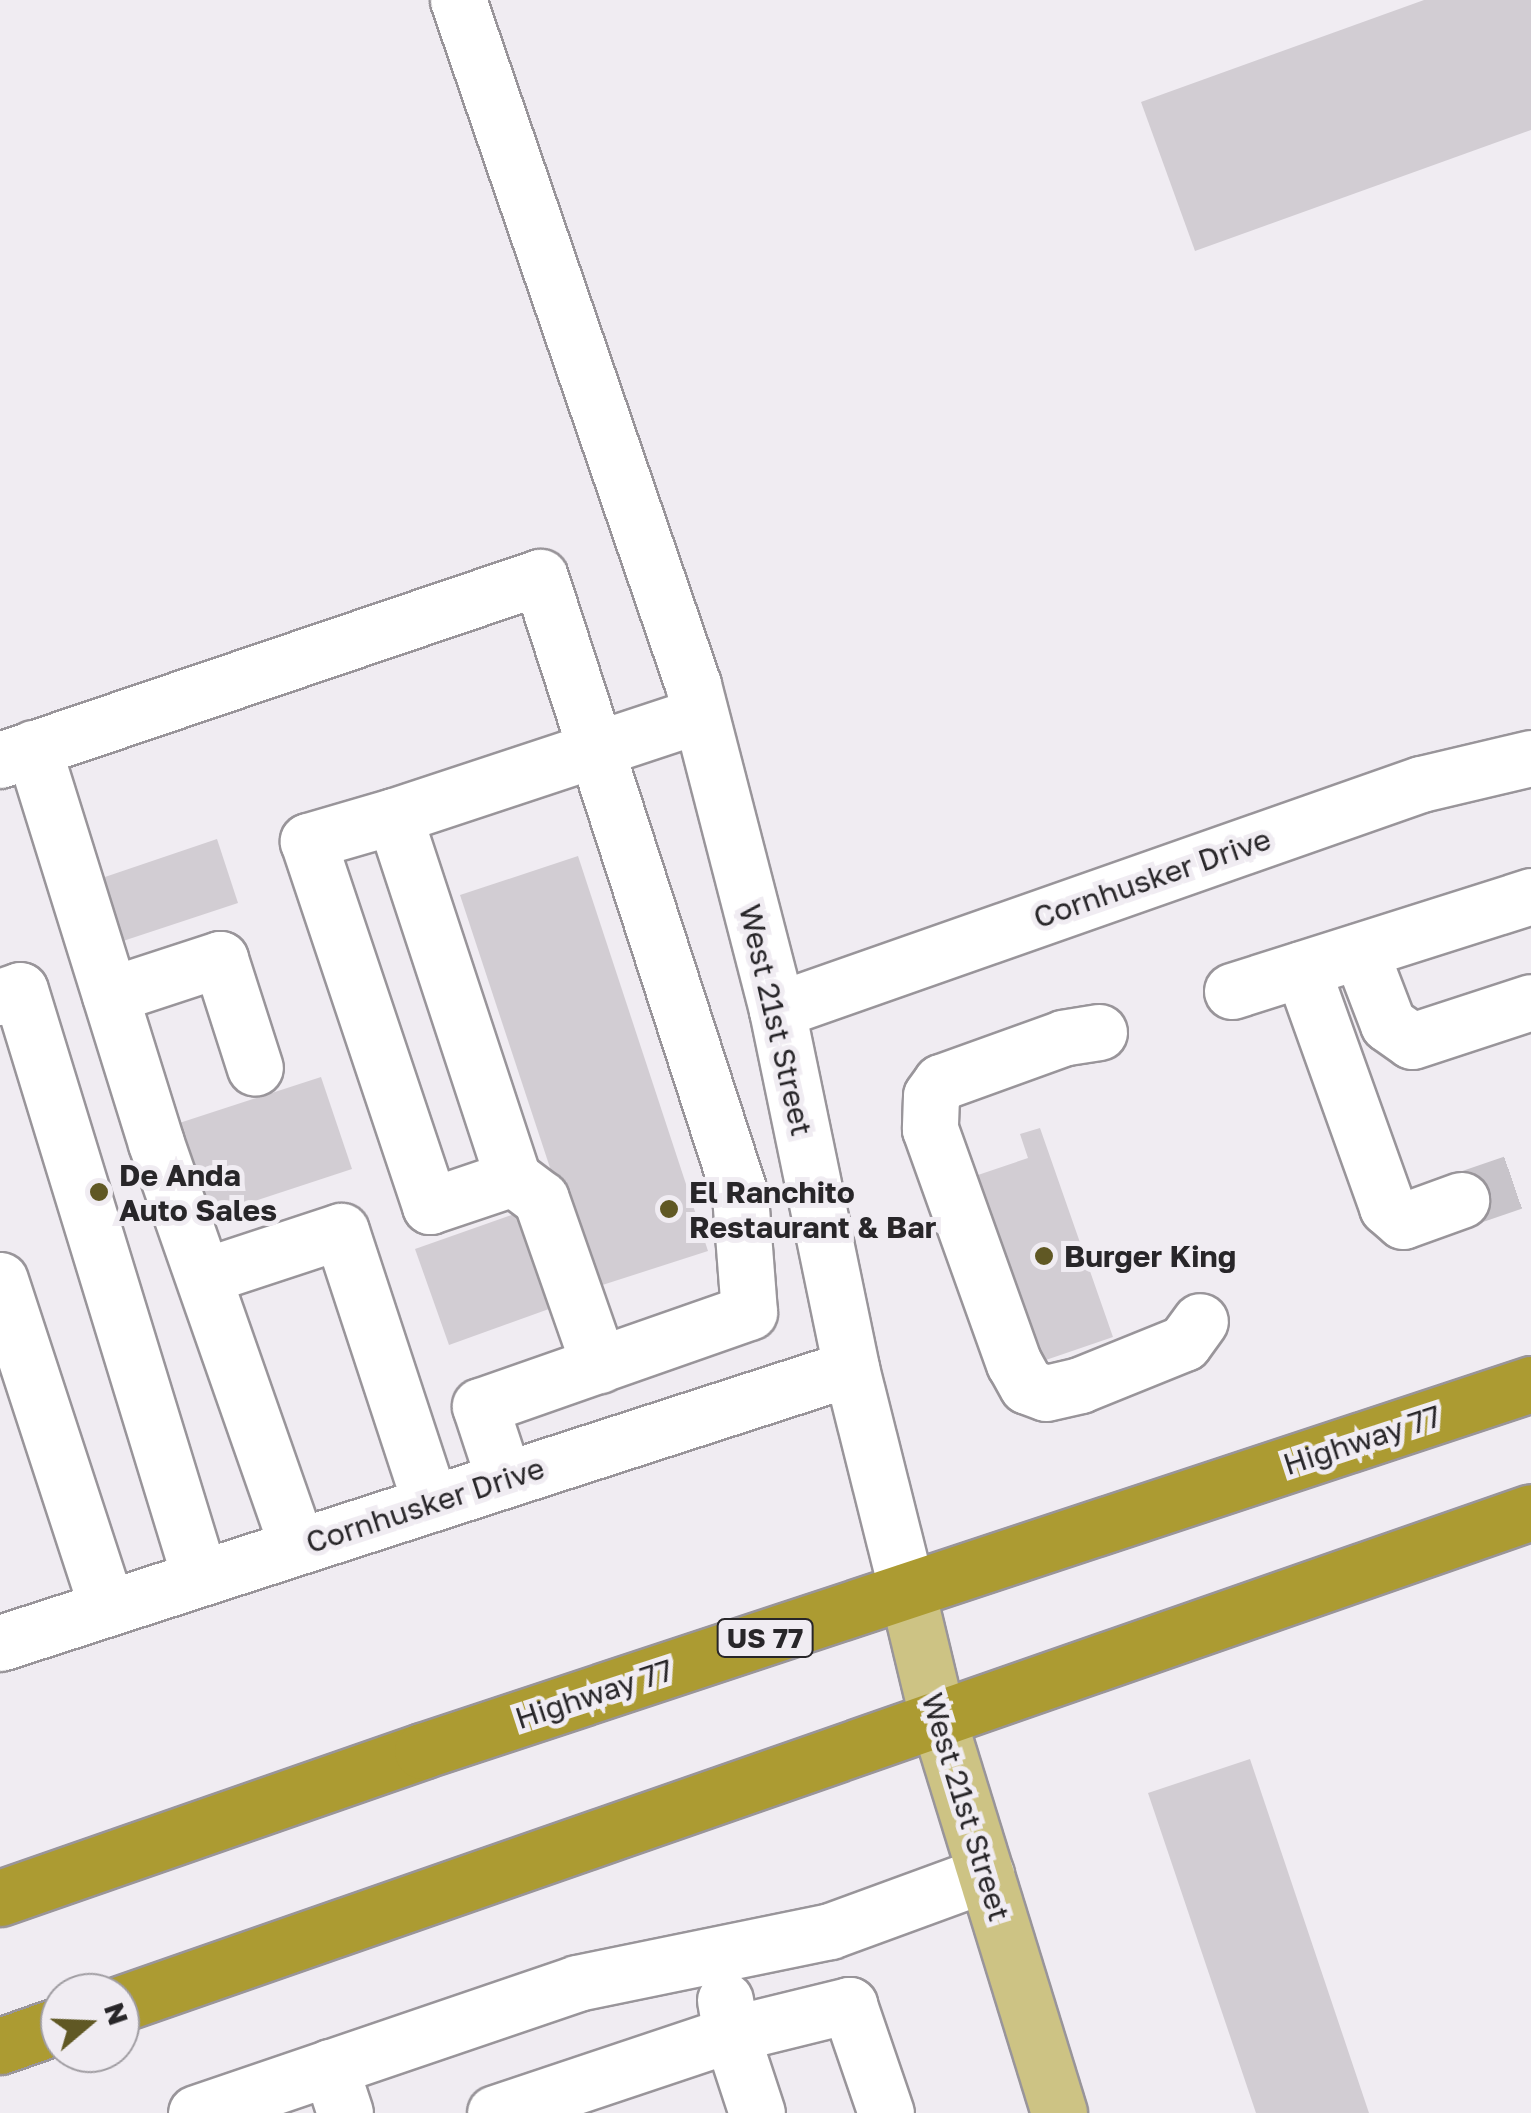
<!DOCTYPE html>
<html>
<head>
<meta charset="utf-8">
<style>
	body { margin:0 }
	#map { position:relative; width:1531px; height:2113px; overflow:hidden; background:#f0ecf2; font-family:"Golos Text",sans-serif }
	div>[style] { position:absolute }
	.building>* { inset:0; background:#d2cdd3 }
	.minor-tunnel>* { height:55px; margin-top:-27.5px; transform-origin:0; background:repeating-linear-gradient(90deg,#c8c4ca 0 55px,transparent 0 83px) }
	.roads { filter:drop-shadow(2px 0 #99959a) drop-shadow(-2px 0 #99959a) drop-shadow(0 2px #99959a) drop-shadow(0 -2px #99959a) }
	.minor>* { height:55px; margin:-27.5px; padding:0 27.5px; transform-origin:27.5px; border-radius:27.5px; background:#fff }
	.major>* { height:55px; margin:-27.5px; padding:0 27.5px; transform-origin:27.5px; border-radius:27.5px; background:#cdc384 }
	.highway>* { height:55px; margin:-27.5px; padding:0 27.5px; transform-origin:27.5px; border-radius:27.5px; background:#ac9b32 }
	.dots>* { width:28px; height:28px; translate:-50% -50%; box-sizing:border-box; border:5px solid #f0ecf2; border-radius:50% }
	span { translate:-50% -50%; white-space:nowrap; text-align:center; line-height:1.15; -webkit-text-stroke:10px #f0ecf2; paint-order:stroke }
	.shield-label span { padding:2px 8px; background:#f0ecf2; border:2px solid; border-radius:8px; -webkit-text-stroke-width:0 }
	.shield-label { font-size:28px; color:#282629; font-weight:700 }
	.street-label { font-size:30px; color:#282629 }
	.poi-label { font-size:30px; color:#282629; font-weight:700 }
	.left { translate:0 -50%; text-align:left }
	.north { position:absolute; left:40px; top:1973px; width:100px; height:100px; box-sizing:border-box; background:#f0ecf2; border:2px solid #a09da2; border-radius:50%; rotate:71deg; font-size:28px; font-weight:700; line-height:40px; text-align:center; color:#282629 }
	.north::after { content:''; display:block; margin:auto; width:35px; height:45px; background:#605824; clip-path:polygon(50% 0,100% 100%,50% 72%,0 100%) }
</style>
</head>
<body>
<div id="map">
	<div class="building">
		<div style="clip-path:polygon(1424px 0,1531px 0,1531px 130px,1195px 251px,1141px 102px)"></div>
		<div style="clip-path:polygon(217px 839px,238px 903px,120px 942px,99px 879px)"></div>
		<div style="clip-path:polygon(578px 856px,708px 1251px,590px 1289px,460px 895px)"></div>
		<div style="clip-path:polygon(321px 1077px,352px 1169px,194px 1221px,164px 1128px)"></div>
		<div style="clip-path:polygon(1040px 1128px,1113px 1337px,1040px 1362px,975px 1176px,1028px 1158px,1020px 1134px)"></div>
		<div style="clip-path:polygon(526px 1210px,560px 1305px,449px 1345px,415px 1249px)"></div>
		<div style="clip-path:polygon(1250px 1759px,1369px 2113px,1256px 2113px,1148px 1793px)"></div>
	</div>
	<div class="minor-tunnel">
		<div style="left:1461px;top:1200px;width:74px;rotate:-18.9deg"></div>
	</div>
	<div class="roads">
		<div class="minor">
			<div style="left:458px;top:0;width:724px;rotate:71.06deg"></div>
			<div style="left:693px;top:685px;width:336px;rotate:75.5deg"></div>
			<div style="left:777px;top:1010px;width:366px;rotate:78.3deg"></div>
			<div style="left:851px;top:1368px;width:230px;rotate:75.9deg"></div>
			<div style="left:33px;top:748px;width:414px;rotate:72.7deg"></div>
			<div style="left:156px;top:1143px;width:427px;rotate:70.7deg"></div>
			<div style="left:0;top:760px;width:570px;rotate:-18.72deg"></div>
			<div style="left:540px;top:577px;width:650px;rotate:72.07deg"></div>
			<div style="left:740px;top:1195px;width:117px;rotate:85.6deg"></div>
			<div style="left:749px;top:1312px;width:285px;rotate:160.7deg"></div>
			<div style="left:480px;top:1406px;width:77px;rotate:71.8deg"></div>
			<div style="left:394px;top:816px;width:90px;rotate:163.8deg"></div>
			<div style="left:308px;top:841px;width:385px;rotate:71.5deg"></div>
			<div style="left:430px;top:1206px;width:88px;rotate:-18.6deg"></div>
			<div style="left:513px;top:1178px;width:381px;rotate:-108.2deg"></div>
			<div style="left:394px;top:816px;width:322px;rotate:-18.3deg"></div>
			<div style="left:1360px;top:951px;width:78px;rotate:69deg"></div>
			<div style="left:1388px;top:1024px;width:29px;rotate:35deg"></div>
			<div style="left:1412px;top:1041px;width:125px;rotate:-18.1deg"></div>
			<div style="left:1302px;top:969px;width:253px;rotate:70.3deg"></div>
			<div style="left:1387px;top:1207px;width:21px;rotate:41deg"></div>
			<div style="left:1403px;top:1221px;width:62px;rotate:-19.9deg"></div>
			<div style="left:1232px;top:991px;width:314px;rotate:-17.6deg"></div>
			<div style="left:110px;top:995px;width:116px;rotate:-18.1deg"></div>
			<div style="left:220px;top:959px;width:114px;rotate:72.2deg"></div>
			<div style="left:0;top:997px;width:21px;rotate:-19deg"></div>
			<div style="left:20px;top:990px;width:615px;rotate:72.98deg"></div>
			<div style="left:777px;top:1010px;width:683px;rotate:-19.34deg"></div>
			<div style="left:1421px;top:784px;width:113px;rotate:-13.3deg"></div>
			<div style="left:1099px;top:1032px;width:36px;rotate:171deg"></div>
			<div style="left:1063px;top:1038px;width:130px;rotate:160.2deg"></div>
			<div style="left:941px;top:1082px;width:17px;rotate:126deg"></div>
			<div style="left:931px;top:1096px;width:33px;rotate:92deg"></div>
			<div style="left:930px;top:1129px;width:249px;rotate:70.3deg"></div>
			<div style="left:1014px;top:1363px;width:26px;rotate:61deg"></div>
			<div style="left:1027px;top:1386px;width:20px;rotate:20deg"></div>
			<div style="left:1046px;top:1393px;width:35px;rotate:-13deg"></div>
			<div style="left:1080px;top:1385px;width:112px;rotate:-22deg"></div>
			<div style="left:1184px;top:1343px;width:27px;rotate:-54deg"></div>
			<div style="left:513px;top:1178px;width:35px;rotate:37deg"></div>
			<div style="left:541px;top:1199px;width:176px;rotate:70.7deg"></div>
			<div style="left:204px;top:1276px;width:144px;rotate:-18.2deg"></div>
			<div style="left:341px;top:1231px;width:287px;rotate:71.8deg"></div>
			<div style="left:0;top:1280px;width:345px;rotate:71.9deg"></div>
			<div style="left:0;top:1643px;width:894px;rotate:-17.91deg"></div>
			<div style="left:725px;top:2000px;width:35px;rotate:80deg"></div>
			<div style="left:731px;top:2034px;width:83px;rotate:71.8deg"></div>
			<div style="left:330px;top:2067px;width:48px;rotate:71.9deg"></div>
			<div style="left:196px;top:2113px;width:403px;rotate:-18.8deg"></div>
			<div style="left:577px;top:1983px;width:258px;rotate:-11.6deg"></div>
			<div style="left:830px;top:1931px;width:166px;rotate:-20.1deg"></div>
			<div style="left:495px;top:2113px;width:249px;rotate:-18.5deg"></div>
			<div style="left:731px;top:2034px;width:122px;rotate:-13.8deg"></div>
			<div style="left:849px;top:2005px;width:114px;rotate:71.1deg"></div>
		</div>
		<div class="major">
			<div style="left:907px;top:1591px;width:129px;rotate:76.5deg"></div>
			<div style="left:937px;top:1716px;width:415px;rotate:72.9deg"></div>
		</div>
		<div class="highway">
			<div style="left:0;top:1898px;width:447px;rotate:-19.2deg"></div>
			<div style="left:422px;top:1751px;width:1168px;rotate:-18.31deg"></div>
			<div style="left:120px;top:2004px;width:1494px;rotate:-19.22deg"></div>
			<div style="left:0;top:2046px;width:64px;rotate:-19.3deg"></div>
		</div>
	</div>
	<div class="dots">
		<div style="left:99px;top:1192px;background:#605824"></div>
		<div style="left:669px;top:1209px;background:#605824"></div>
		<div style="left:1044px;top:1256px;background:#605824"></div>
	</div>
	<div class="shield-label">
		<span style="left:765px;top:1638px">US 77</span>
	</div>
	<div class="street-label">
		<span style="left:1152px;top:878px;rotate:-19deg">Cornhusker Drive</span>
		<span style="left:776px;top:1020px;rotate:77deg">West 21st Street</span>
		<span style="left:1362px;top:1440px;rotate:-18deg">Highway 77</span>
		<span style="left:425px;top:1505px;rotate:-18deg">Cornhusker Drive</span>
		<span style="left:594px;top:1694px;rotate:-18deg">Highway 77</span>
		<span style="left:966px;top:1807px;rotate:73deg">West 21st Street</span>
	</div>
	<div class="poi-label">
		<span class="left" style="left:119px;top:1192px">De Anda<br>Auto Sales</span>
		<span class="left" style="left:689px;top:1209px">El Ranchito<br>Restaurant &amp; Bar</span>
		<span class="left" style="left:1064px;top:1256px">Burger King</span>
	</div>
	<div class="north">N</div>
</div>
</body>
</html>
